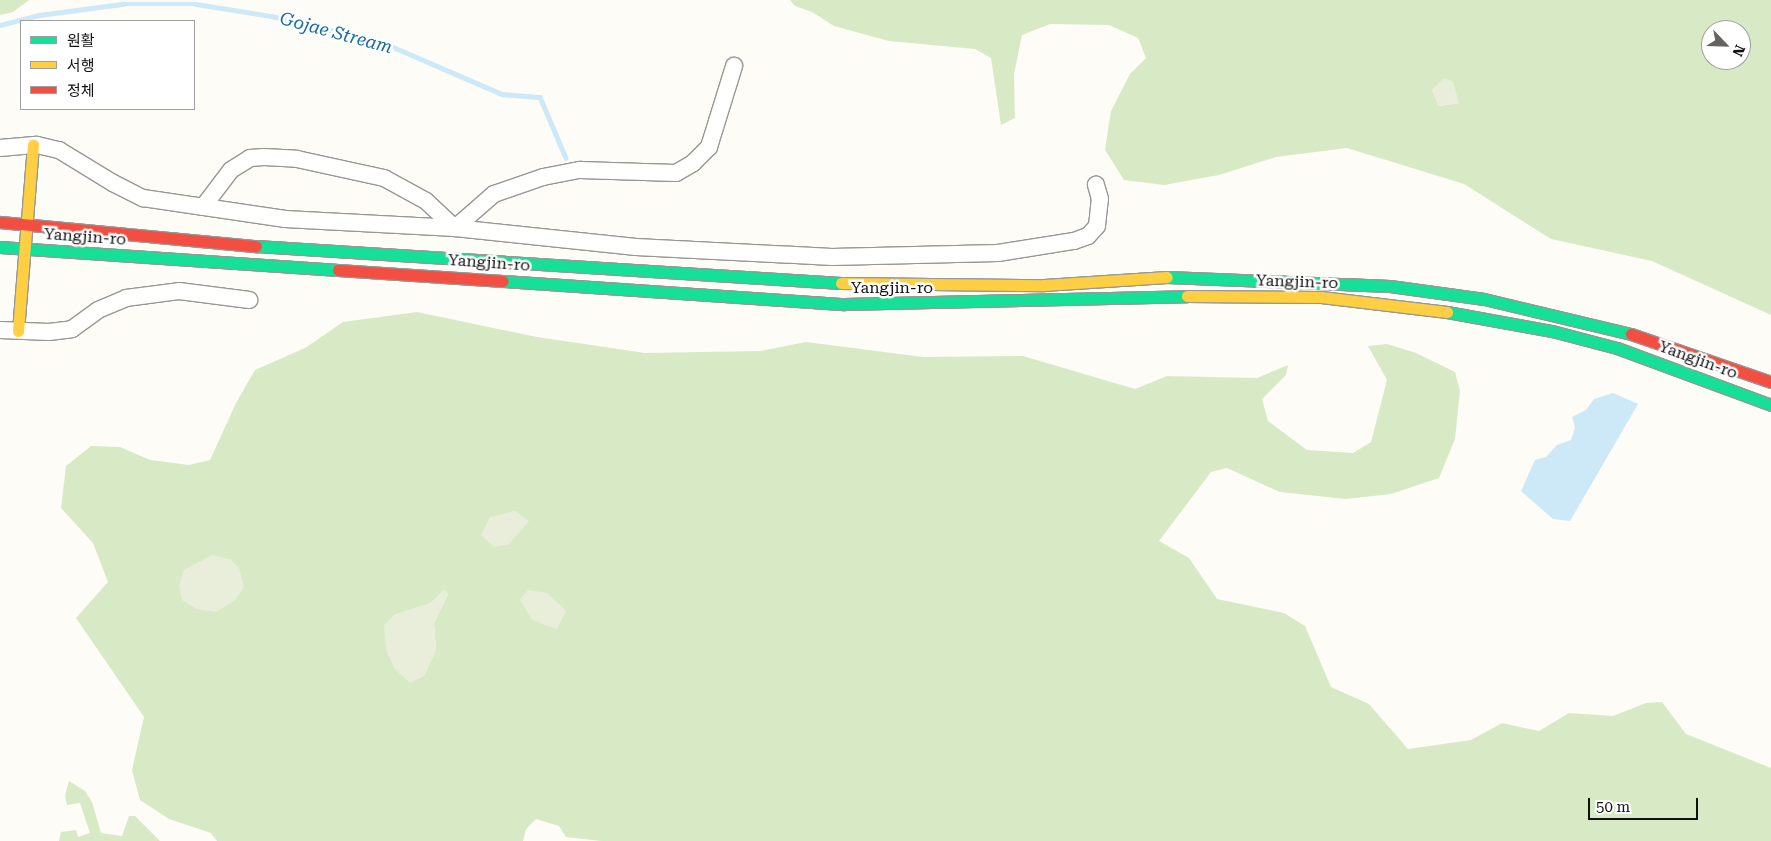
<!DOCTYPE html>
<html>
<head>
<meta charset="utf-8">
<style>
	body { margin:0 }
	#map { position:relative; width:1771px; height:841px; overflow:hidden; background:#fdfcf7; font-family:"Roboto Serif","Noto Sans KR",serif }
	div>[style] { position:absolute }
	.forest>* { inset:0; background:#d8eac5 }
	.cemetery>* { inset:0; background:#e9eedb }
	.water>* { inset:0; background:#cde8f7 }
	.stream>* { height:4.5px; margin:-2.25px; padding:0 2.25px; transform-origin:2.25px; border-radius:2.25px; background:#cde8f7 }
	.roads { filter:drop-shadow(1px 0 #979795) drop-shadow(-1px 0 #979795) drop-shadow(0 1px #979795) drop-shadow(0 -1px #979795) }
	.street>* { height:16px; margin:-8px; padding:0 8px; transform-origin:8px; border-radius:8px; background:#fffffe }
	.fast>* { height:11px; margin:-5.5px; padding:0 5.5px; transform-origin:5.5px; border-radius:5.5px; background:#16e098 }
	.slow>* { height:11px; margin:-5.5px; padding:0 5.5px; transform-origin:5.5px; border-radius:5.5px; background:#ffcf43 }
	.jam>* { height:11px; margin:-5.5px; padding:0 5.5px; transform-origin:5.5px; border-radius:5.5px; background:#f24e42 }
	span { translate:-50% -50%; white-space:nowrap; text-align:center; line-height:1.15; -webkit-text-stroke:5px #fff; paint-order:stroke }
	.street-label { font-size:16px; color:#111 }
	.water-label { font-size:18px; color:#1768a6; font-style:italic }
	.legend { position:absolute; left:20px; top:20px; width:175px; height:90px; box-sizing:border-box; background:#fff; border:1px solid #a0a0a0; margin:0; padding:6px 9px; list-style:none; font-size:15px; color:#111 }
	.legend li { display:flex; align-items:center; gap:10px; height:25px }
	.legend b { width:25px; border:1px solid #a0a0a0 }
	.north { position:absolute; left:1701px; top:20px; width:50px; height:50px; box-sizing:border-box; background:#fff; border:1px solid #a0a0a0; border-radius:50%; rotate:114deg; font-size:14px; font-weight:700; line-height:20px; text-align:center; color:#111 }
	.north::after { content:''; display:block; margin:auto; width:18px; height:22px; background:#646362; clip-path:polygon(50% 0,100% 100%,50% 72%,0 100%) }
	.scale { position:absolute; left:1588px; top:798px; width:110px; height:22px; box-sizing:border-box; border:2px solid #111; border-top:0; padding-left:6px; font-size:15px; line-height:18px; white-space:nowrap; color:#111; -webkit-text-stroke:4px #fff; paint-order:stroke }
</style>
</head>
<body>
<div id="map">
	<div class="forest">
		<div style="clip-path:polygon(0 0,29px 0,13px 12px,0 15px)"></div>
		<div style="clip-path:polygon(evenodd,790px 0,1771px 0,1771px 315px,1652px 261px,1551px 239px,1464px 184px,1347px 148px,1276px 157px,1219px 175px,1164px 185px,1124px 180px,1105px 150px,1111px 111px,1130px 74px,1146px 58px,1138px 38px,1109px 25px,1050px 24px,1022px 35px,1014px 74px,1015px 118px,1001px 125px,991px 58px,975px 49px,889px 41px,834px 26px,812px 12px,795px 6px,790px 0,1711px 30px,1741px 30px,1741px 60px,1711px 60px,1711px 30px,790px 0,1432px 90px,1459px 103px,1439px 106px,1432px 90px)"></div>
		<div style="clip-path:polygon(evenodd,417px 312px,537px 337px,645px 353px,761px 351px,806px 342px,923px 357px,1023px 356px,1135px 389px,1167px 376px,1257px 378px,1288px 365px,1286px 375px,1262px 399px,1268px 421px,1307px 450px,1353px 453px,1371px 442px,1387px 380px,1368px 346px,1387px 344px,1416px 353px,1455px 372px,1460px 391px,1455px 439px,1439px 478px,1391px 494px,1346px 499px,1280px 492px,1227px 468px,1211px 472px,1159px 541px,1189px 558px,1217px 599px,1284px 613px,1305px 626px,1331px 687px,1369px 704px,1408px 749px,1471px 740px,1502px 723px,1539px 731px,1569px 713px,1613px 716px,1646px 703px,1662px 702px,1686px 734px,1771px 768px,1771px 841px,601px 841px,566px 837px,559px 826px,536px 819px,526px 829px,523px 841px,217px 841px,211px 833px,169px 819px,140px 800px,132px 770px,144px 717px,76px 618px,108px 582px,93px 543px,61px 508px,66px 466px,91px 446px,120px 447px,150px 460px,189px 465px,210px 460px,236px 403px,255px 370px,305px 348px,343px 322px,417px 312px,444px 590px,448px 594px,434px 623px,436px 651px,394px 615px,431px 603px,444px 590px)"></div>
		<div style="clip-path:polygon(69px 781px,85px 791px,92px 802px,101px 833px,122px 836px,129px 816px,135px 816px,160px 841px,59px 841px,61px 832px,76px 830px,78px 837px,90px 833px,80px 803px,67px 805px,65px 795px)"></div>
	</div>
	<div class="cemetery">
		<div style="clip-path:polygon(1444px 78px,1453px 82px,1459px 103px,1439px 106px,1432px 90px)"></div>
		<div style="clip-path:polygon(515px 511px,529px 521px,509px 544px,494px 547px,481px 535px,490px 517px)"></div>
		<div style="clip-path:polygon(212px 555px,230px 559px,239px 568px,244px 587px,235px 600px,216px 612px,197px 609px,182px 600px,179px 585px,184px 570px)"></div>
		<div style="clip-path:polygon(444px 589px,448px 594px,434px 623px,436px 651px,424px 676px,410px 683px,394px 668px,386px 649px,384px 625px,394px 615px,431px 603px)"></div>
		<div style="clip-path:polygon(528px 590px,547px 593px,566px 611px,557px 629px,532px 620px,520px 600px)"></div>
	</div>
	<div class="water">
		<div style="clip-path:polygon(1613px 393px,1638px 404px,1570px 521px,1553px 519px,1521px 491px,1535px 460px,1546px 457px,1557px 445px,1571px 440px,1575px 427px,1572px 417px,1586px 410px,1594px 399px)"></div>
	</div>
	<div class="stream">
		<div style="left:0;top:25px;width:40px;rotate:-14.4deg"></div>
		<div style="left:39px;top:15px;width:85px;rotate:-7.5deg"></div>
		<div style="left:123px;top:4px;width:73px"></div>
		<div style="left:196px;top:4px;width:76px;rotate:9.1deg"></div>
		<div style="left:271px;top:16px;width:116px;rotate:13.4deg"></div>
		<div style="left:384px;top:43px;width:129px;rotate:23.4deg"></div>
		<div style="left:502px;top:94px;width:38px;rotate:5deg"></div>
		<div style="left:540px;top:97px;width:66px;rotate:66.9deg"></div>
	</div>
	<div class="roads">
		<div class="street">
			<div style="left:0;top:148px;width:37px;rotate:-5deg"></div>
			<div style="left:37px;top:145px;width:23px;rotate:13deg"></div>
			<div style="left:59px;top:150px;width:63px;rotate:31.4deg"></div>
			<div style="left:113px;top:183px;width:34px;rotate:27deg"></div>
			<div style="left:143px;top:198px;width:144px;rotate:8.4deg"></div>
			<div style="left:285px;top:219px;width:170px;rotate:3deg"></div>
			<div style="left:455px;top:228px;width:182px;rotate:6deg"></div>
			<div style="left:636px;top:247px;width:196px;rotate:2.9deg"></div>
			<div style="left:832px;top:257px;width:166px;rotate:-1.4deg"></div>
			<div style="left:998px;top:253px;width:77px;rotate:-9deg"></div>
			<div style="left:1074px;top:241px;width:15px;rotate:-20deg"></div>
			<div style="left:1088px;top:236px;width:13px;rotate:-48deg"></div>
			<div style="left:1097px;top:226px;width:27px;rotate:-84deg"></div>
			<div style="left:1100px;top:199px;width:15px;rotate:-106deg"></div>
			<div style="left:203px;top:207px;width:46px;rotate:-52.9deg"></div>
			<div style="left:231px;top:170px;width:22px;rotate:-32deg"></div>
			<div style="left:250px;top:158px;width:14px;rotate:-4deg"></div>
			<div style="left:264px;top:157px;width:33px;rotate:3deg"></div>
			<div style="left:297px;top:159px;width:89px;rotate:12.3deg"></div>
			<div style="left:384px;top:178px;width:48px;rotate:28.7deg"></div>
			<div style="left:426px;top:201px;width:40px;rotate:43deg"></div>
			<div style="left:455px;top:228px;width:52px;rotate:-41.1deg"></div>
			<div style="left:494px;top:194px;width:52px;rotate:-19.1deg"></div>
			<div style="left:543px;top:177px;width:38px;rotate:-11deg"></div>
			<div style="left:580px;top:170px;width:96px;rotate:1.8deg"></div>
			<div style="left:676px;top:173px;width:20px;rotate:-30deg"></div>
			<div style="left:693px;top:163px;width:23px;rotate:-45deg"></div>
			<div style="left:709px;top:147px;width:85px;rotate:-72.8deg"></div>
			<div style="left:0;top:330px;width:49px;rotate:2.3deg"></div>
			<div style="left:49px;top:332px;width:23px;rotate:-7deg"></div>
			<div style="left:72px;top:329px;width:32px;rotate:-36deg"></div>
			<div style="left:98px;top:310px;width:30px;rotate:-23deg"></div>
			<div style="left:126px;top:298px;width:53px;rotate:-7.5deg"></div>
			<div style="left:179px;top:291px;width:71px;rotate:7.3deg"></div>
		</div>
		<div class="fast">
			<div style="left:256px;top:246px;width:586px;rotate:3.62deg"></div>
			<div style="left:0;top:247px;width:339px;rotate:3.9deg"></div>
			<div style="left:1167px;top:277px;width:223px;rotate:2.3deg"></div>
			<div style="left:1390px;top:286px;width:95px;rotate:7.9deg"></div>
			<div style="left:1484px;top:299px;width:151px;rotate:13.4deg"></div>
			<div style="left:503px;top:281px;width:342px;rotate:3.9deg"></div>
			<div style="left:844px;top:304px;width:343px;rotate:-1.3deg"></div>
			<div style="left:1447px;top:312px;width:107px;rotate:10.3deg"></div>
			<div style="left:1552px;top:331px;width:67px;rotate:14.7deg"></div>
			<div style="left:1617px;top:348px;width:164px;rotate:20.3deg"></div>
		</div>
		<div class="slow">
			<div style="left:841px;top:283px;width:203px;rotate:0.6deg"></div>
			<div style="left:1044px;top:285px;width:123px;rotate:-3.7deg"></div>
			<div style="left:1187px;top:296px;width:134px;rotate:0.4deg"></div>
			<div style="left:1321px;top:297px;width:127px;rotate:6.8deg"></div>
			<div style="left:18px;top:331px;width:187px;rotate:-85.4deg"></div>
		</div>
		<div class="jam">
			<div style="left:0;top:222px;width:257px;rotate:5.4deg"></div>
			<div style="left:338px;top:270px;width:165px;rotate:3.8deg"></div>
			<div style="left:1631px;top:334px;width:148px;rotate:18.9deg"></div>
		</div>
	</div>
	<div class="street-label">
		<span style="left:85px;top:237px;rotate:4deg">Yangjin-ro</span>
		<span style="left:489px;top:263px;rotate:4deg">Yangjin-ro</span>
		<span style="left:1297px;top:282px;rotate:2deg">Yangjin-ro</span>
		<span style="left:892px;top:288px">Yangjin-ro</span>
		<span style="left:1698px;top:360px;rotate:20deg">Yangjin-ro</span>
	</div>
	<div class="water-label">
		<span style="left:336px;top:33px;rotate:15deg">Gojae Stream</span>
	</div>
	<ul class="legend">
	<li><b style="height:6px;background:#16e098"></b>원활</li>
	<li><b style="height:6px;background:#ffcf43"></b>서행</li>
	<li><b style="height:6px;background:#f24e42"></b>정체</li>
	</ul>
	<div class="north">N</div>
	<div class="scale">50 m</div>
</div>
</body>
</html>
